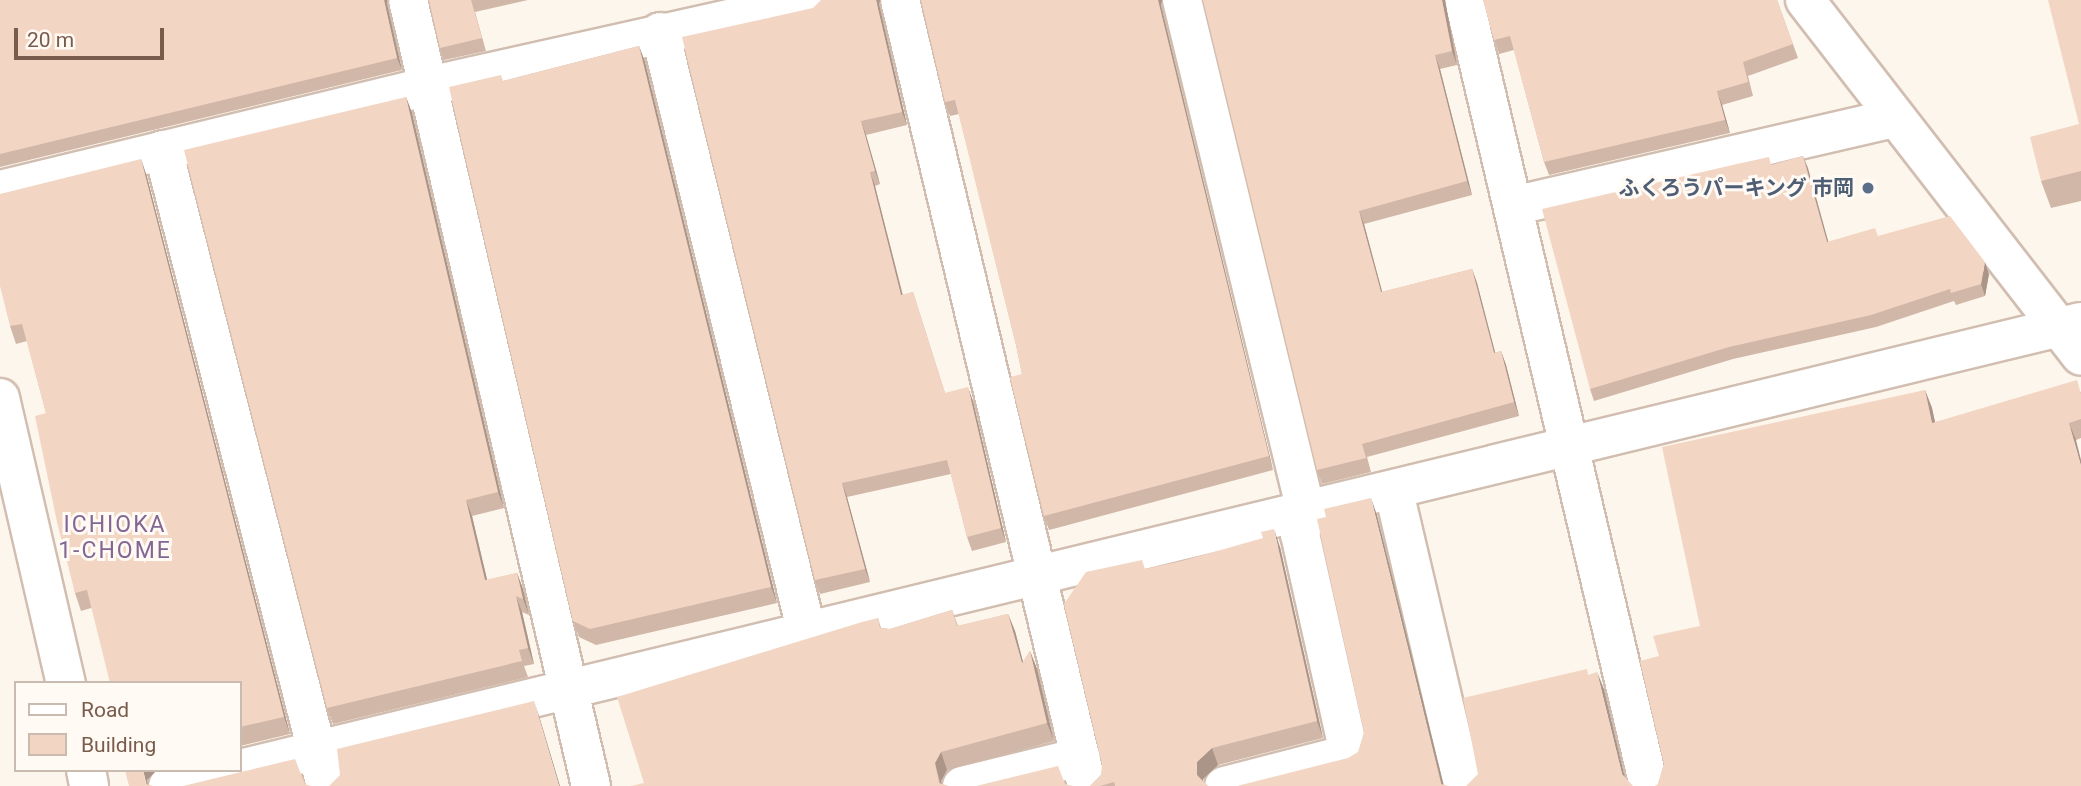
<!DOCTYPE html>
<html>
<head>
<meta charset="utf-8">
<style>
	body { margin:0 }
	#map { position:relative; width:2081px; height:786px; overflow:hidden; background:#fdf6ec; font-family:Roboto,"Noto Sans JP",sans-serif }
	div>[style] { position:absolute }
	.roads { filter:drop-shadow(2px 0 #d1beb0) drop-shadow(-2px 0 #d1beb0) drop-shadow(0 2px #d1beb0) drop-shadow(0 -2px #d1beb0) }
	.street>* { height:38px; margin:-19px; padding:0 19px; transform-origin:19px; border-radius:19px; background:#fff }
	.secondary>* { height:38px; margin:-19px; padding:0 19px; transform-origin:19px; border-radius:19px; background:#fff }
	.wall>* { inset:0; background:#d1b7a8 }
	.shaded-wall>* { inset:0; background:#aa9588 }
	.building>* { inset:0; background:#f3d5c3 }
	.dots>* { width:19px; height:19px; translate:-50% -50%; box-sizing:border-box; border:4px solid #fffaf3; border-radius:50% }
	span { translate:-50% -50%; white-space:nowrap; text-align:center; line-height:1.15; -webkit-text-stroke:6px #fffaf3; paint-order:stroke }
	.service-label { font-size:21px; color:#4e5e75; font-weight:700 }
	.right { translate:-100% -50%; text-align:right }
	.neighbourhood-label { font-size:23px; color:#846695; letter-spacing:2px }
	.legend { position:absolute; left:14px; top:681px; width:228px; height:91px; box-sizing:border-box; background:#fffaf3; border:2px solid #cabbb1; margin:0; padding:9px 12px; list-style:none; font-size:21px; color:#7a5c4d }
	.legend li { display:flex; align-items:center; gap:14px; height:35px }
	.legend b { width:35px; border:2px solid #cabbb1 }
	.scale { position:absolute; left:14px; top:28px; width:150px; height:32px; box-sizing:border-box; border:4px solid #7a5c4d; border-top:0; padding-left:9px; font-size:21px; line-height:24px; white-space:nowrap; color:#7a5c4d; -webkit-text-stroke:5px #fffaf3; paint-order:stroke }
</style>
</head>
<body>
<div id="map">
	<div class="roads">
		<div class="street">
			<div style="left:408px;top:0;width:807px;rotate:76.89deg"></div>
			<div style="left:900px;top:0;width:808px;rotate:76.62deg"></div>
			<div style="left:1182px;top:0;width:526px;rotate:76.36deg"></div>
			<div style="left:1306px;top:511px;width:24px;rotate:105deg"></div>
			<div style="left:1300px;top:534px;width:225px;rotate:77.4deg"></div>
			<div style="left:1349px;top:754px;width:129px;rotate:165.6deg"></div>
			<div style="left:1464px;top:0;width:807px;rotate:76.76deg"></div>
			<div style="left:660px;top:32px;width:619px;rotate:76.26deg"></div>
			<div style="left:163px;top:150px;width:657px;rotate:75.63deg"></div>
			<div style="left:0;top:190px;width:441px;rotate:-13.6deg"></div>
			<div style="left:429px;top:86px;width:394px;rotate:-12.6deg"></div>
			<div style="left:1513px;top:206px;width:391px;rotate:-13deg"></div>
			<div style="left:1394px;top:492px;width:302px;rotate:76.8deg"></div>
			<div style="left:240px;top:769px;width:1894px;rotate:-13.65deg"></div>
			<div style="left:168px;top:786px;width:70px;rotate:-13.2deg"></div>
			<div style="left:962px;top:786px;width:122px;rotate:-13.8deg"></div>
		</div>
		<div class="secondary">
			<div style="left:1805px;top:0;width:450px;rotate:52.2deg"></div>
			<div style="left:0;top:398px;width:293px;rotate:77deg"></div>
			<div style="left:86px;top:770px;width:16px;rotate:79deg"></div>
		</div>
	</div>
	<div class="wall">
		<div style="clip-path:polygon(0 0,387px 0,387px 4px,402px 70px,0 167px)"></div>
		<div style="clip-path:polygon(429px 0,528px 0,475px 12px,486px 51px,444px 60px,440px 48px)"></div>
		<div style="clip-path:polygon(921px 0,1162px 0,1161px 5px,1273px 470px,1049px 530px,1044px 516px,1022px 374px,1016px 345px,959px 114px,950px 116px,945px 102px)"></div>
		<div style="clip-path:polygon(1203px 0,1445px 0,1457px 65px,1440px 69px,1472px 195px,1364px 224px,1382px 292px,1472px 269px,1477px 283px,1495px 353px,1501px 351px,1506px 365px,1519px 416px,1367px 457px,1371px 472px,1322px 484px,1317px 470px)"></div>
		<div style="clip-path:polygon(1483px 0,1777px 0,1798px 58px,1748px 76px,1753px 96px,1722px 105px,1730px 133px,1549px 175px,1544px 162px,1514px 50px,1499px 54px)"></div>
		<div style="clip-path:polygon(2081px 0,2081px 201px,2051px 208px,2041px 181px,2079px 124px)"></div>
		<div style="clip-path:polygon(879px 4px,907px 125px,866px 135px,880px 184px,875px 186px,903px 295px,913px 292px,945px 393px,973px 401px,1006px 542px,972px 551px,967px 537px,951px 474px,847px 497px,870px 582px,820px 594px,815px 580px,813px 8px)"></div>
		<div style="clip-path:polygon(639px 46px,645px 62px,777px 603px,596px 645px,579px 637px,573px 621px,503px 81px)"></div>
		<div style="clip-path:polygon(406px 97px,412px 113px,504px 508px,472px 516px,487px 580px,517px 573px,523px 589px,529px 615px,522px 612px,534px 664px,524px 666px,528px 677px,333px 724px,327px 708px)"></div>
		<div style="clip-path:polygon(1803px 156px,1828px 242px,1878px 236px,1989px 274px,1985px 296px,1956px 305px,1954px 301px,1876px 327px,1733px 359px,1594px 401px,1590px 389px,1771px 164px)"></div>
		<div style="clip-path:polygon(141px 159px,147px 177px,290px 734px,240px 746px,240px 683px,91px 608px,81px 611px,75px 593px,46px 413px,27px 341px,16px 344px,10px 326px)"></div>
		<div style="clip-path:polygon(1925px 390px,1932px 408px,1935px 422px,2081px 392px,2081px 438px,2076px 440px,1658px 784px,1664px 764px,1659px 656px,1700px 626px)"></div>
		<div style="clip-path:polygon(1280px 547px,1323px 738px,1218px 765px,1203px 779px,1203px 781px,1208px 786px,1090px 786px,1101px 775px,1146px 569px)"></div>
		<div style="clip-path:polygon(952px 610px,958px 626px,1008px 614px,1015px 631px,1023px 662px,1030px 651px,1037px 669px,1054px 741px,947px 770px,941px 781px,942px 784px,644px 783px,878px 618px,881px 628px,890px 629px)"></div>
	</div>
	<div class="shaded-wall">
		<div style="clip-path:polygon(384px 0,387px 0,387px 4px,402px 70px,397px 58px)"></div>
		<div style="clip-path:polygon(876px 0,880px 0,879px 4px,907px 125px,902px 112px)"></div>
		<div style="clip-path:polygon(1158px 0,1162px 0,1161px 5px,1273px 470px,1269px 456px)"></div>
		<div style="clip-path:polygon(1442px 0,1445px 0,1457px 65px,1452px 51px)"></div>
		<div style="clip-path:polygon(639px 46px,645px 62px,777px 603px,771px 587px)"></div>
		<div style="clip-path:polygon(1435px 55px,1440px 69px,1472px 195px,1467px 181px)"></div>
		<div style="clip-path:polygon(1717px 91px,1722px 105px,1730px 133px,1725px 120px)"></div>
		<div style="clip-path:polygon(406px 97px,412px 113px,504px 508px,498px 492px)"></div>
		<div style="clip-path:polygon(861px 121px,866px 135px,880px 184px,875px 171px)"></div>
		<div style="clip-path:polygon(1803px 156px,1808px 168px,1832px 255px,1827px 242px)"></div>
		<div style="clip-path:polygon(141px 159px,147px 177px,290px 734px,284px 717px)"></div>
		<div style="clip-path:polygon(870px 172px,875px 186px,906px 309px,901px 295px)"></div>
		<div style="clip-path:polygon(1359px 211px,1364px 224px,1386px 306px,1381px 292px)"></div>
		<div style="clip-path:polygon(1985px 262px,1989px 274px,1985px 296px,1981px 284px)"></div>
		<div style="clip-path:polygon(1472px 269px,1477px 283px,1499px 367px,1494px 353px)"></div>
		<div style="clip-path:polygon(1501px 351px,1506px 365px,1519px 416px,1514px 402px)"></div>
		<div style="clip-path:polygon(968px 387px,973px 401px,1006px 542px,1001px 528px)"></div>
		<div style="clip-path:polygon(1925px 390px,1932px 408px,1939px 441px,1932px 423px)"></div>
		<div style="clip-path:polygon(2069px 423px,2076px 440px,2081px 460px,2081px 466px)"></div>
		<div style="clip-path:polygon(842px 483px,847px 497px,870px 582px,865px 569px)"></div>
		<div style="clip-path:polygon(1371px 498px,1377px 515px,1444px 786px,1442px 786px)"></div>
		<div style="clip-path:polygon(466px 500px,472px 516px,491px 596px,485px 580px)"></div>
		<div style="clip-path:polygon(1274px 529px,1280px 547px,1323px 738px,1317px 721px)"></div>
		<div style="clip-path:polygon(517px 573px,523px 589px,529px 615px,523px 599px)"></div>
		<div style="clip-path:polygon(516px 596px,522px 612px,534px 664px,528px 648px)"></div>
		<div style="clip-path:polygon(1008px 614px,1015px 631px,1028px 681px,1022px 663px)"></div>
		<div style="clip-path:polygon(1030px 651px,1037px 669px,1054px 741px,1047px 723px)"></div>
		<div style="clip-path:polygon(1597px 672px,1604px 689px,1627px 786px,1622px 774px)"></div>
		<div style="clip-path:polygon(534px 701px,540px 719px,560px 786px,559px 786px)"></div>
		<div style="clip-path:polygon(1212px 748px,1218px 765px,1203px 779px,1203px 786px,1197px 775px,1197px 762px)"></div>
		<div style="clip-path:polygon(941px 752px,947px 770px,941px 781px,942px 786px,941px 786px,935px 763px)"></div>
		<div style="clip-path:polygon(143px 770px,157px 770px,147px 780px,148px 786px,147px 786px)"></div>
	</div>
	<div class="building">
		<div style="clip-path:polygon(0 0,384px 0,397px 58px,0 154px)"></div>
		<div style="clip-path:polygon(429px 0,471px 0,482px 38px,440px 48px)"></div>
		<div style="clip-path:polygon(821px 0,876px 0,902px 112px,861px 121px,875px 171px,870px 172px,901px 295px,913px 292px,945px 393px,968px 387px,1001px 528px,967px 537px,947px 460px,842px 483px,865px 569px,815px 580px,682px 37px,813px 8px)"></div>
		<div style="clip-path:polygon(921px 0,1158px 0,1269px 456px,1044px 516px,1010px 377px,1022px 374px,1016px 345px,955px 100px,945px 102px)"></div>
		<div style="clip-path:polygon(1203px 0,1442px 0,1452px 51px,1435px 55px,1467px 181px,1359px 211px,1381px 292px,1472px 269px,1494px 353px,1501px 351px,1514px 402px,1362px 444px,1366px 458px,1317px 470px)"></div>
		<div style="clip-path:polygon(1483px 0,1777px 0,1793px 44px,1743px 62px,1748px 82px,1717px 91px,1725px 120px,1544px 162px,1510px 36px,1494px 40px)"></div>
		<div style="clip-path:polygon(2048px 0,2081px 0,2081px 171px,2041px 181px,2030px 137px,2079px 124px)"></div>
		<div style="clip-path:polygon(639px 46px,771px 587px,590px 629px,573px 621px,449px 87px,501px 75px,503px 81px)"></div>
		<div style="clip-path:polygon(406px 97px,498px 492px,466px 500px,485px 580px,517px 573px,523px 599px,516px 596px,528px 648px,519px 650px,522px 661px,327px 708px,184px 150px)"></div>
		<div style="clip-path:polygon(1803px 156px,1827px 242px,1875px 228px,1878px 236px,1950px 216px,1985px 262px,1981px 284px,1951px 293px,1950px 289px,1871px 315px,1729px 347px,1590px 389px,1542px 209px,1737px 164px,1769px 157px,1771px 165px)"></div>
		<div style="clip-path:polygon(141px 159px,284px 717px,240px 727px,240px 683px,110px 683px,87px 590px,75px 593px,57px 522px,35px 416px,46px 413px,22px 324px,10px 326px,0 286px,0 194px)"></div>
		<div style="clip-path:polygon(2077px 380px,2081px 394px,2081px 419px,2069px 423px,2081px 466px,2081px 786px,1655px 786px,1658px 784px,1664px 764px,1640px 661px,1659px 656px,1653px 636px,1700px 626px,1662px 447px,1925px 390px,1932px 423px)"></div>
		<div style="clip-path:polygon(1371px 498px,1441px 784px,1449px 786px,1237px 786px,1348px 758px,1358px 752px,1364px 732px,1317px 519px,1326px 517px,1324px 509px)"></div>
		<div style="clip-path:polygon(1274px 529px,1317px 721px,1212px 748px,1197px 762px,1197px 775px,1208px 786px,1115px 786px,1114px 782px,1100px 786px,1090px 786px,1101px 775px,1102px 764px,1064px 604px,1086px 572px,1142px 560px,1145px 569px,1182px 561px,1263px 538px,1261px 532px)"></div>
		<div style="clip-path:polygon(952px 610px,957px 626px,1008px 614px,1022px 663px,1030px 651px,1047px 723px,941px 752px,935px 763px,939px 783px,949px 786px,631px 786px,644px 783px,617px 697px,862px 622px,878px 618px,880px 628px,890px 629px)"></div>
		<div style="clip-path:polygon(1587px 669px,1588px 675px,1597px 672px,1622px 774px,1633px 786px,1466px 786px,1478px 774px,1463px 698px)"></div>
		<div style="clip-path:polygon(534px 701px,559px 786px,329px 786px,340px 775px,337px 749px)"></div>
		<div style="clip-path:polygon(295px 759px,305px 784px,311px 786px,183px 786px)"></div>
		<div style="clip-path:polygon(1058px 766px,1065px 784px,1073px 786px,976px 786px)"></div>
		<div style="clip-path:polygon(125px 770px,143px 770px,146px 784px,153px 786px,129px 786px)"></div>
	</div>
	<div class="dots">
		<div style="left:1868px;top:188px;background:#5c6f8a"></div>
	</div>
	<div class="service-label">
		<span class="right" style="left:1854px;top:188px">ふくろうパーキング 市岡</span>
	</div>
	<div class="neighbourhood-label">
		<span style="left:115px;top:538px">ICHIOKA<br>1-CHOME</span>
	</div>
	<ul class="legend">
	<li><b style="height:9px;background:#fff"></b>Road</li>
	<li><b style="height:19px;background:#f3d5c3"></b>Building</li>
	</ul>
	<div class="scale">20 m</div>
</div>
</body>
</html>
